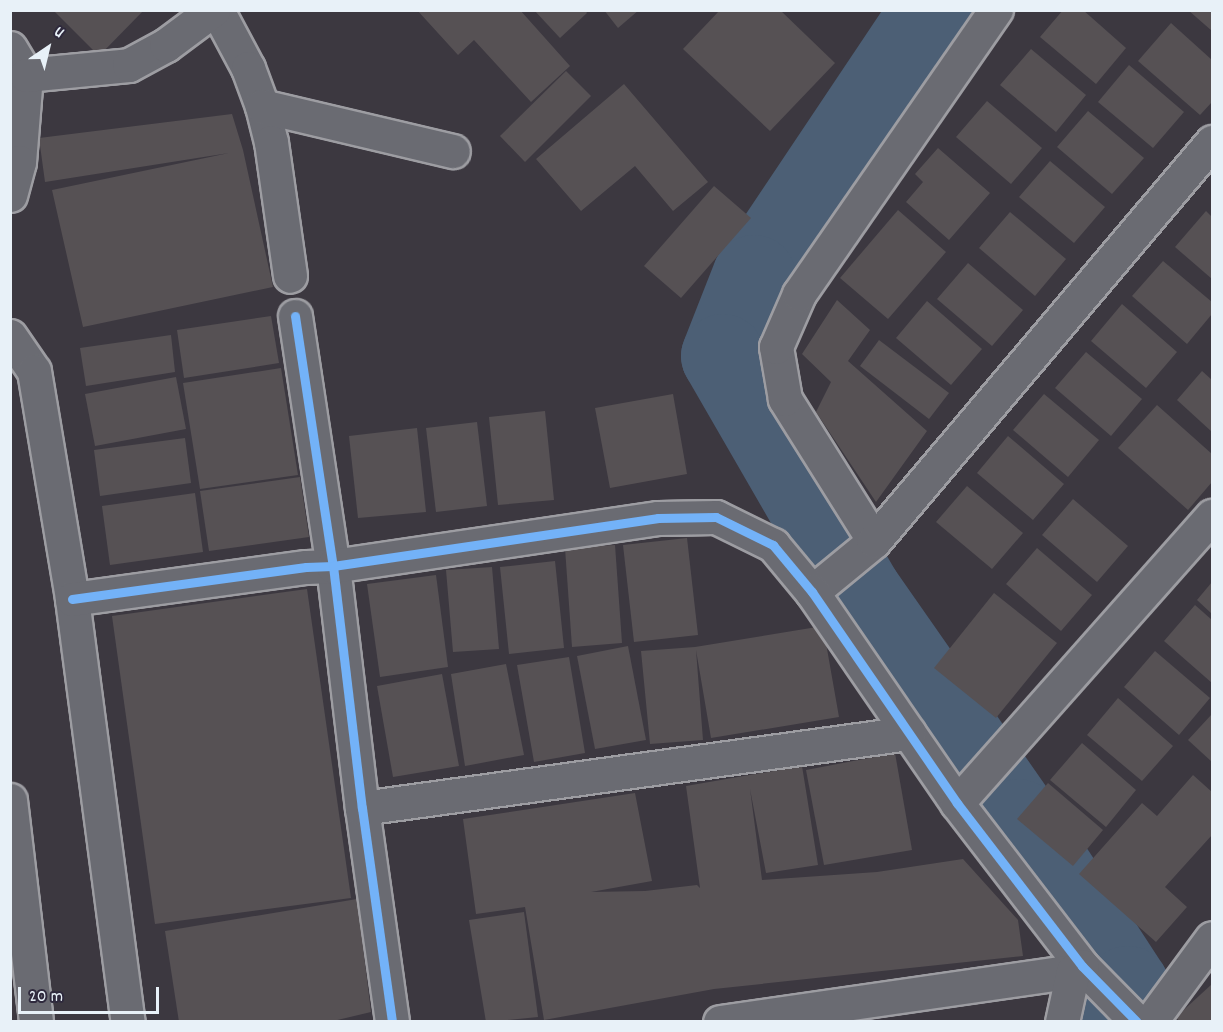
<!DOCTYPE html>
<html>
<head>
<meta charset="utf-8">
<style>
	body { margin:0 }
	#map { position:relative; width:1223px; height:1032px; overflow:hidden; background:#3c3840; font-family:Dekko,sans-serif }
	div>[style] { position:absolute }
	.river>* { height:84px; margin:-42px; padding:0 42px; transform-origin:42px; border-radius:42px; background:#4c5f75 }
	.building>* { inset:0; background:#565154 }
	.roads { filter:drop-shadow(2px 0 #9d9da2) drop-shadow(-2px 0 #9d9da2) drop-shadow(0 2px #9d9da2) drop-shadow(0 -2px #9d9da2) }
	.minor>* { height:33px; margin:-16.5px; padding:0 16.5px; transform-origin:16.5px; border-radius:16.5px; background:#6a6b72 }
	.cycleway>* { height:9px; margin:-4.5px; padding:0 4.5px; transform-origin:4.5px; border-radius:4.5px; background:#73b2f8 }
	span { translate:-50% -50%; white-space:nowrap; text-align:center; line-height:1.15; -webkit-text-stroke:5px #2f2a3d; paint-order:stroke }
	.frame { position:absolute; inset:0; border:12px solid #e8f1f8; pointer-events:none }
	.north { position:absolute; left:18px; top:18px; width:60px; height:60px; -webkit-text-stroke:4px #2f2a3d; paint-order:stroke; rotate:35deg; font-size:16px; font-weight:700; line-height:24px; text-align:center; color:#e8f1f8 }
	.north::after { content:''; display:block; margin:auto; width:21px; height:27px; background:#e8f1f8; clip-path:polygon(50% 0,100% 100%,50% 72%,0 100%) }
	.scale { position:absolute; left:18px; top:987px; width:141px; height:27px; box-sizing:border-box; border:3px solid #e8f1f8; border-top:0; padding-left:8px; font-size:18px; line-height:21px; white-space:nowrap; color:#e8f1f8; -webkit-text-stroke:4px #2f2a3d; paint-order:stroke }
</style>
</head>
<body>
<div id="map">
	<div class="river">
		<div style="left:933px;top:10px;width:321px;rotate:123.8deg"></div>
		<div style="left:754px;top:277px;width:85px;rotate:111.4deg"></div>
		<div style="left:723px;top:356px;width:274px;rotate:60deg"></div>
		<div style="left:860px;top:593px;width:278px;rotate:55.1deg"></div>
		<div style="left:1019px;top:821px;width:199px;rotate:56.9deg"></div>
		<div style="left:1128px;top:988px;width:40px;rotate:122deg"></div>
	</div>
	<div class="building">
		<div style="clip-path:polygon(53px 10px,144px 10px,99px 56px)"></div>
		<div style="clip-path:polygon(417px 10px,520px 10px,570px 66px,531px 102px,474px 40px,458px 55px)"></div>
		<div style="clip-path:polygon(534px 10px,585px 10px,587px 13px,560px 38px)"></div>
		<div style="clip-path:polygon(604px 10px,639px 10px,618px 28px)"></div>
		<div style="clip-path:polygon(720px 10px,780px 10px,835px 63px,770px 131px,683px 49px)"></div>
		<div style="clip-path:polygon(1063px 10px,1083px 10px,1126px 48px,1096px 84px,1040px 37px)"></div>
		<div style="clip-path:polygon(1188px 10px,1212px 10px,1212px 31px)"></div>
		<div style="clip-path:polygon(1171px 23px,1212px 60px,1212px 102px,1200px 115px,1138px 61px)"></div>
		<div style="clip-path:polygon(1031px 49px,1086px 95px,1056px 132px,1000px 85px)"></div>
		<div style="clip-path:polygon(1129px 65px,1184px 112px,1153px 148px,1098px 102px)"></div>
		<div style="clip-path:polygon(566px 71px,591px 96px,525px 162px,500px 136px)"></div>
		<div style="clip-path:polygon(624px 84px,708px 182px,673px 211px,635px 166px,581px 211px,536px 159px)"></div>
		<div style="clip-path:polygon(987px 101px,1042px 148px,1011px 184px,956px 137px)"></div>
		<div style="clip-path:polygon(1088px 111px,1144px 158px,1112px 194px,1057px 147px)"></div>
		<div style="clip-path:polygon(232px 114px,243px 150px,273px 287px,83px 327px,52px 190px,229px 153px,45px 182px,39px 138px)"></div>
		<div style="clip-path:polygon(938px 148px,990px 193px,949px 240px,906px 202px,923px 182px,915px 174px)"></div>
		<div style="clip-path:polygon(1050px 161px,1105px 207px,1074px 243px,1019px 197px)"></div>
		<div style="clip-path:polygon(714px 186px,751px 218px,681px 298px,644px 266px)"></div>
		<div style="clip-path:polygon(898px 210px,946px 252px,888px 319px,840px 278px)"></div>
		<div style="clip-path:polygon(1206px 211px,1212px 217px,1212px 279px,1175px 247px)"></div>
		<div style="clip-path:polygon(1010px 212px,1066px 259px,1035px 296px,979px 248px)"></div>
		<div style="clip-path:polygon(1163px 261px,1212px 302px,1212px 314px,1187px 344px,1132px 296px)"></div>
		<div style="clip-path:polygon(968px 263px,1023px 310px,992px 346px,937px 299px)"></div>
		<div style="clip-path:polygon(837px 300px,870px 330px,848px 361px,927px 431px,876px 502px,816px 412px,831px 382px,802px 354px)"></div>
		<div style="clip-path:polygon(927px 301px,982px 349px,951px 385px,896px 338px)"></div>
		<div style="clip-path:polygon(1122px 304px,1177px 352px,1146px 388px,1091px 341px)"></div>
		<div style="clip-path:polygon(271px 316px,279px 363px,184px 378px,177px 330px)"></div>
		<div style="clip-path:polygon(171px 335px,175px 372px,86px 386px,80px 348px)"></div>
		<div style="clip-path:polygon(879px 340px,949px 393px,929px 419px,860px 366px)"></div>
		<div style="clip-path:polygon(1086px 352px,1142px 399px,1111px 436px,1055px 388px)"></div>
		<div style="clip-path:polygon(281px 368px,298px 475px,200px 489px,183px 383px)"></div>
		<div style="clip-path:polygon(1202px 371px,1212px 380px,1212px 432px,1177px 400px)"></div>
		<div style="clip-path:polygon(176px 377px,186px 429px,95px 446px,85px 394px)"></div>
		<div style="clip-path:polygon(673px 394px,687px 474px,610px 488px,595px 408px)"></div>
		<div style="clip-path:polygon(1044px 394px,1099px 440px,1068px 477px,1013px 430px)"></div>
		<div style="clip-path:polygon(1157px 405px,1212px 454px,1212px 482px,1188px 510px,1118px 448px)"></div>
		<div style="clip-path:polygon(545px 411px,554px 500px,498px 505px,489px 417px)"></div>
		<div style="clip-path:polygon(477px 422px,487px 506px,436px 512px,426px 428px)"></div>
		<div style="clip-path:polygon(417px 428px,426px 512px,358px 518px,349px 436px)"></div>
		<div style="clip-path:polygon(1008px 436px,1064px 484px,1033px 520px,977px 473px)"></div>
		<div style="clip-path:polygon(185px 438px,191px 483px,100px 496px,94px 450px)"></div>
		<div style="clip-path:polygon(300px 477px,309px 537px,209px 551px,200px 491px)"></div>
		<div style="clip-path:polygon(967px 486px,1023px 533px,992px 569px,936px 522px)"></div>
		<div style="clip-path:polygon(195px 493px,203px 552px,110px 565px,102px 506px)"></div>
		<div style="clip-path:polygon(1073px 499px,1128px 546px,1097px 582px,1042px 535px)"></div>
		<div style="clip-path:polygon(687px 538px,698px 635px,634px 642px,623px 545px)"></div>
		<div style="clip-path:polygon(615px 545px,622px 643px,572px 647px,565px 548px)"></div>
		<div style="clip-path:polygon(1037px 548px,1092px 595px,1061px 631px,1006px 584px)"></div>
		<div style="clip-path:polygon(555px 561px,564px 648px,509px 654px,500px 567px)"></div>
		<div style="clip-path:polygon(492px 567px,499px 649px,453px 652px,446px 570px)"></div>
		<div style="clip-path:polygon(436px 575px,448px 667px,380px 677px,367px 584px)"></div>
		<div style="clip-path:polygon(1212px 582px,1212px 614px,1197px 600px)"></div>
		<div style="clip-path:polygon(307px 589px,351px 898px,155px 924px,112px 616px)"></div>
		<div style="clip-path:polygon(994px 593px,1057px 643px,996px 718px,934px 668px)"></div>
		<div style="clip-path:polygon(1195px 605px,1212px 620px,1212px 683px,1164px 641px)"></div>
		<div style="clip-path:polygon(823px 626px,839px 717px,711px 738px,696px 650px,703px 740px,650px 744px,641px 651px,695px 647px)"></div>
		<div style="clip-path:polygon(628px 646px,646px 740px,595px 749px,577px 656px)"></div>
		<div style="clip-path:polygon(1155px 651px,1210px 698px,1179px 735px,1124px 687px)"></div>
		<div style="clip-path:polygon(569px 657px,585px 753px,534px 762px,517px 665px)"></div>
		<div style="clip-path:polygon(506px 664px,524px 755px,465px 766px,451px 674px)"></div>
		<div style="clip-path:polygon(442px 674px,459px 766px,393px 777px,377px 686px)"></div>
		<div style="clip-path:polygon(1118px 698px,1173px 746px,1142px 781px,1087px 735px)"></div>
		<div style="clip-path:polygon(1212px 714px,1212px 762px,1188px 740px)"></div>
		<div style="clip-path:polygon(1082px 743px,1136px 790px,1106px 827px,1050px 780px)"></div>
		<div style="clip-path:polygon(895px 753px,912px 850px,824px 865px,806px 770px)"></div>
		<div style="clip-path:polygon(802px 766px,818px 865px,766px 873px,750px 789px,762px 880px,877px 872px,963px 859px,1018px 920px,1023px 956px,714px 989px,544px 1020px,525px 907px,476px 914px,463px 819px,635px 793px,652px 881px,591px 892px,645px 891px,697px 885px,700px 888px,686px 786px)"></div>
		<div style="clip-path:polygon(1193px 775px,1212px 792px,1212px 835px,1165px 887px,1187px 907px,1156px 942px,1079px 874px,1142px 803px,1157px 816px)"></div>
		<div style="clip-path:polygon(1048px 783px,1103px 830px,1073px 866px,1017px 819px)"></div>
		<div style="clip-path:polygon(357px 899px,371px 1012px,329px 1022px,179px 1022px,165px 931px)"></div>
		<div style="clip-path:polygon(524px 912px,538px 1017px,486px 1022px,469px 920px)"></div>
		<div style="clip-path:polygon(1212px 984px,1212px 1022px,1180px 1022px,1176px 1017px)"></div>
	</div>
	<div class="roads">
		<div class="minor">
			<div style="left:217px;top:10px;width:66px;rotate:61.9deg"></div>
			<div style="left:248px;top:68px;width:40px;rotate:69.8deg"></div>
			<div style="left:262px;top:106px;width:37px;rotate:76deg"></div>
			<div style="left:271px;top:142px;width:135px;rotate:81.9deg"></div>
			<div style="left:10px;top:48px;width:31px;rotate:59deg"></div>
			<div style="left:26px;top:75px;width:87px;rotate:94.6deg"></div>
			<div style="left:19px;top:162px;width:34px;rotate:105deg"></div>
			<div style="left:26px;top:75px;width:103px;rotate:-5.5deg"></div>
			<div style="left:129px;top:65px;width:42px;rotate:-28.4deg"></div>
			<div style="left:166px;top:45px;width:59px;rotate:-36.7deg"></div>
			<div style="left:262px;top:106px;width:196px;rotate:13.3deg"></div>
			<div style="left:295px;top:316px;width:253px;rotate:81.4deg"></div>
			<div style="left:333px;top:566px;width:244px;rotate:83.2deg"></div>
			<div style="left:362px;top:808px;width:216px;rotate:82deg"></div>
			<div style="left:10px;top:336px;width:42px;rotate:55.6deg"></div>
			<div style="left:34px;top:371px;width:231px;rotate:80.5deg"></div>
			<div style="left:72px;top:599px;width:427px;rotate:82.5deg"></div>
			<div style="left:874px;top:541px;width:168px;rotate:-122.1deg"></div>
			<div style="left:785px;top:399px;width:53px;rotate:-99.8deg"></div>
			<div style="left:776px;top:347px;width:58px;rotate:-66.5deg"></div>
			<div style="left:799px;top:294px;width:346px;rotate:-55.3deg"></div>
			<div style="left:812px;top:592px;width:80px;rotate:-39.4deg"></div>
			<div style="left:874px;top:541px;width:523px;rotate:-49.73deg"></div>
			<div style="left:72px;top:599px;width:236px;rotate:-7.8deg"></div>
			<div style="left:306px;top:567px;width:27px;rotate:-2deg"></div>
			<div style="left:333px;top:566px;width:329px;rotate:-8.4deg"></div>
			<div style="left:658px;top:518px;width:58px;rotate:-1deg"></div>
			<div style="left:716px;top:517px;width:64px;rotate:26.2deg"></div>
			<div style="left:773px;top:545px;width:61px;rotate:50.3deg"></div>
			<div style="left:812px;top:592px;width:256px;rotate:55.5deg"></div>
			<div style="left:957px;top:803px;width:205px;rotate:52.5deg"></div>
			<div style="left:1082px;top:966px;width:78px;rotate:45.5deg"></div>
			<div style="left:10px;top:800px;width:224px;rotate:83.3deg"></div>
			<div style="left:957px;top:803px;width:384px;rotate:-48.4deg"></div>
			<div style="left:362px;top:808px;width:552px;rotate:-7.81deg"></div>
			<div style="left:720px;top:1022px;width:357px;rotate:-8.2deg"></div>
			<div style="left:1073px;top:971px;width:10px;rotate:-29deg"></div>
			<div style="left:1062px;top:1022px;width:52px;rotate:-77.8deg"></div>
			<div style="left:1150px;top:1022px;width:104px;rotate:-53.6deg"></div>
		</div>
	</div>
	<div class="cycleway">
		<div style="left:295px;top:316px;width:253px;rotate:81.4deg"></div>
		<div style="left:333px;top:566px;width:244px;rotate:83.2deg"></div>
		<div style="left:362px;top:808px;width:216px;rotate:82deg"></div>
		<div style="left:72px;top:599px;width:236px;rotate:-7.8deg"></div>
		<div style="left:306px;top:567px;width:27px;rotate:-2deg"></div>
		<div style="left:333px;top:566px;width:329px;rotate:-8.4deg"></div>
		<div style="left:658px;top:518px;width:58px;rotate:-1deg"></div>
		<div style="left:716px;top:517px;width:64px;rotate:26.2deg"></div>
		<div style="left:773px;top:545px;width:61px;rotate:50.3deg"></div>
		<div style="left:812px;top:592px;width:256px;rotate:55.5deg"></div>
		<div style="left:957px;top:803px;width:205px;rotate:52.5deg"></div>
		<div style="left:1082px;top:966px;width:78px;rotate:45.5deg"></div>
	</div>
	<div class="frame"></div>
	<div class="north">U</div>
	<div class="scale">20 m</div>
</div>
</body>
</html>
